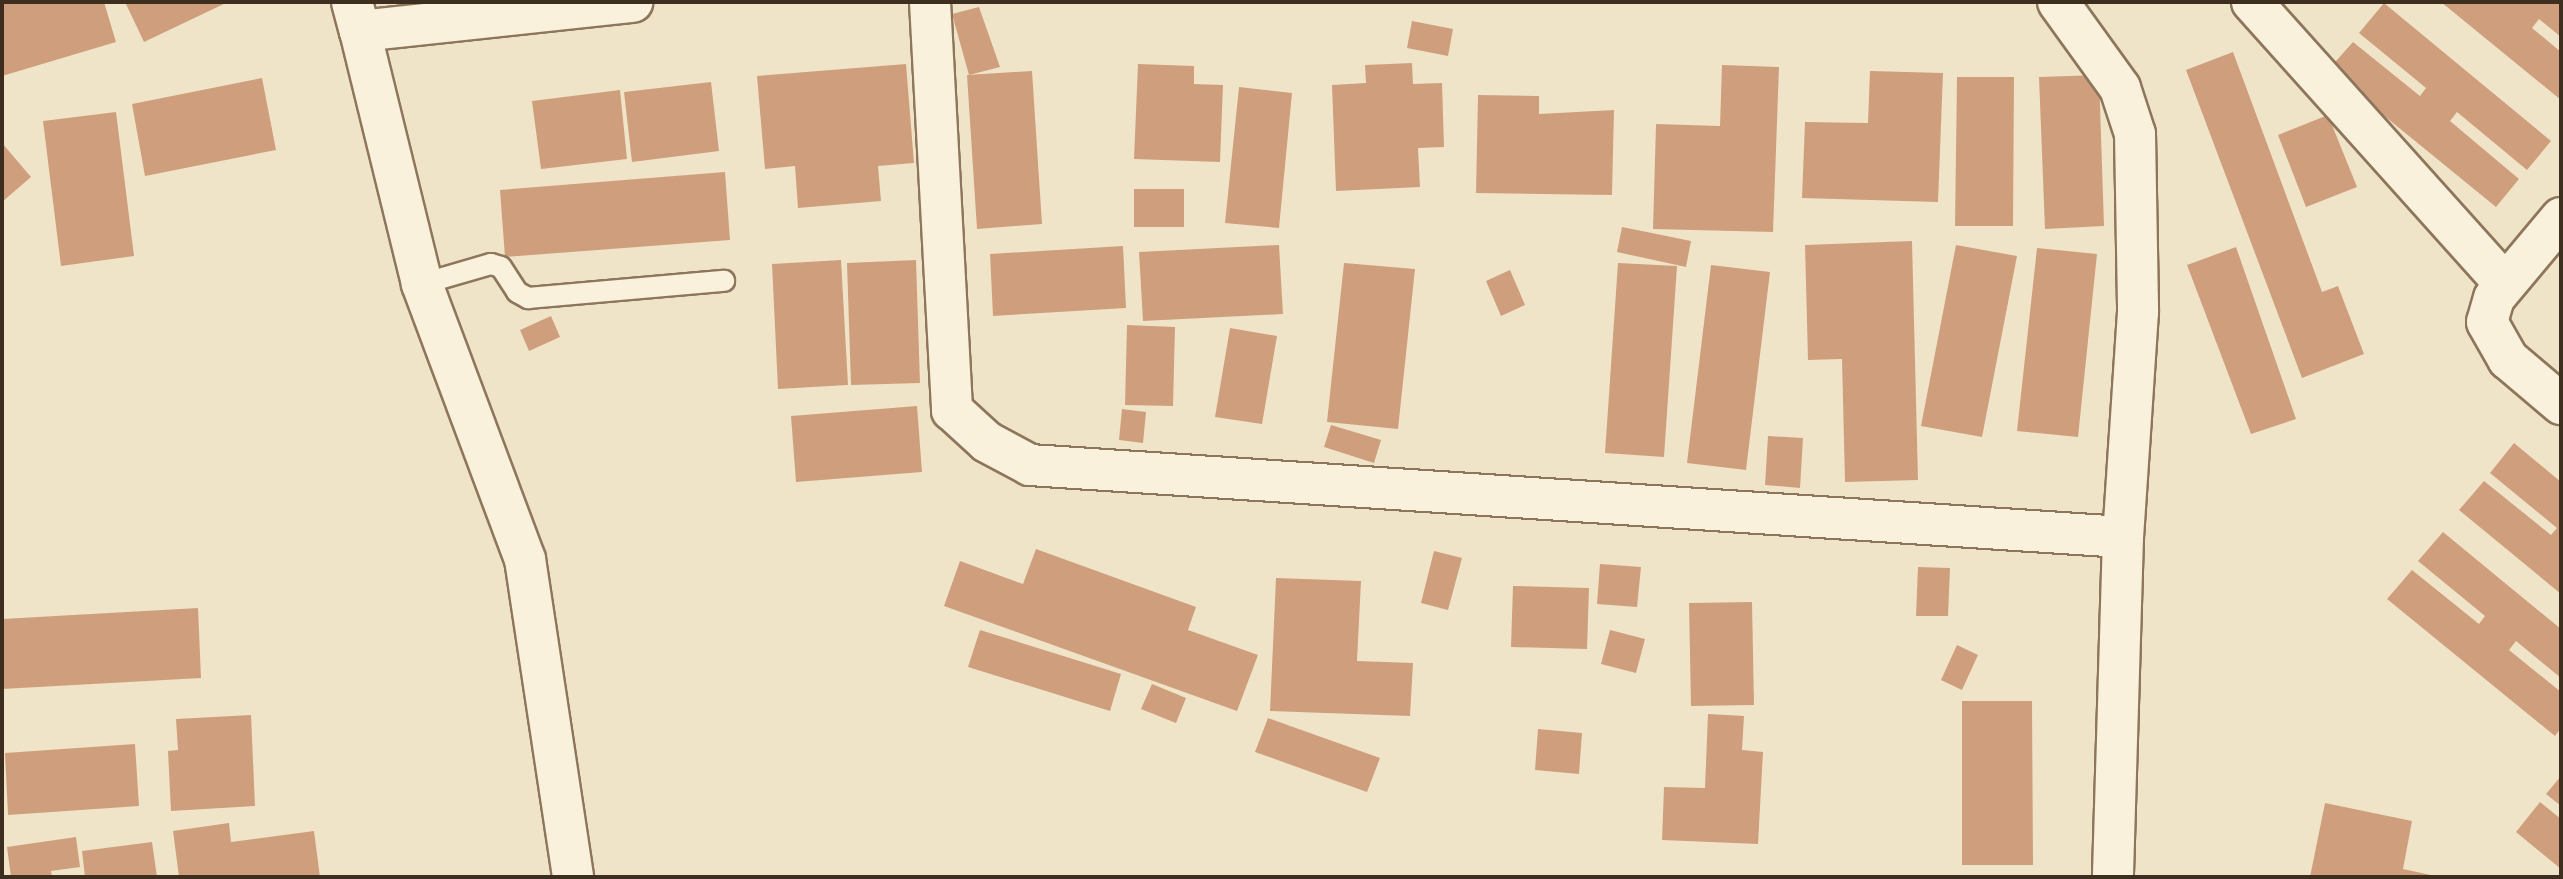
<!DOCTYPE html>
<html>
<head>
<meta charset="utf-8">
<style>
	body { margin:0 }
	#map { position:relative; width:2563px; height:879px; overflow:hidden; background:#f0e4c8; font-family:"Times New Roman",serif }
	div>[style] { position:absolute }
	.building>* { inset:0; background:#cf9f7d }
	.roads { filter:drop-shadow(2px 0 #8d765c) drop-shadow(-2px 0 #8d765c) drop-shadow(0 2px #8d765c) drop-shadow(0 -2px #8d765c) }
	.service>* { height:20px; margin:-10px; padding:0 10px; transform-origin:10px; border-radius:10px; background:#faf1dc }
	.minor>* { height:40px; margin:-20px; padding:0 20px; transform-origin:20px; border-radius:20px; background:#faf1dc }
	span { translate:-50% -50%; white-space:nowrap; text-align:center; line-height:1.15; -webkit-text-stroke:8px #f7eed8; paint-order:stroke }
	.frame { position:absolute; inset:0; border:4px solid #3d2e20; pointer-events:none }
</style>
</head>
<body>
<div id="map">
	<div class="building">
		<div style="clip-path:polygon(2px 2px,104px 2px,116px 42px,2px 76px)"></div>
		<div style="clip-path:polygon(125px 2px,228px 2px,144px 42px)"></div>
		<div style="clip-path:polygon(2441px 2px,2561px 2px,2561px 37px,2539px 19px,2532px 28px,2561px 52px,2561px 100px)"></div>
		<div style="clip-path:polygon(2384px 3px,2551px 141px,2527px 170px,2457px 112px,2450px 121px,2519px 179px,2496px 207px,2328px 70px,2353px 42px,2420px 96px,2426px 88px,2359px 33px)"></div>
		<div style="clip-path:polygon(979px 7px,1000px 67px,969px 75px,952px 14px)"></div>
		<div style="clip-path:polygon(1412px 21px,1453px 29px,1448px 56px,1407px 48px)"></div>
		<div style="clip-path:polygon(2233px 52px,2322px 292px,2338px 286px,2364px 354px,2302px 378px,2186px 70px)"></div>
		<div style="clip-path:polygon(1412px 63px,1413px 84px,1442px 83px,1444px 147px,1418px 148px,1420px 187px,1336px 191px,1332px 85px,1366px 83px,1365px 65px)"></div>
		<div style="clip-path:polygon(906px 64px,914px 163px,878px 166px,881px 201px,798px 208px,795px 166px,765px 169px,757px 76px)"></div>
		<div style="clip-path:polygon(1138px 64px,1194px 66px,1194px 84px,1223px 85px,1220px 162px,1134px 159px)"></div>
		<div style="clip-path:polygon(1722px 65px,1779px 67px,1773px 232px,1653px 229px,1656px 124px,1720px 126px)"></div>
		<div style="clip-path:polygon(1032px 71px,1042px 224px,977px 229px,967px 75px)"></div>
		<div style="clip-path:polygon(1870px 71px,1943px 73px,1938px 202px,1802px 198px,1805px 122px,1868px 123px)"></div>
		<div style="clip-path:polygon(2099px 75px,2104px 226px,2045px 229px,2039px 77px)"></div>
		<div style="clip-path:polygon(1957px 77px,2014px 77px,2013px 226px,1955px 226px)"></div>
		<div style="clip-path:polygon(262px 78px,276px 150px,145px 176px,132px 104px)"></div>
		<div style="clip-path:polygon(711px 82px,719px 151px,632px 162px,624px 92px)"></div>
		<div style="clip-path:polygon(1239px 87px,1292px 93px,1279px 228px,1225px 223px)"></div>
		<div style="clip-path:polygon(620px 90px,627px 159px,541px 169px,532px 101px)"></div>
		<div style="clip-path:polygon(1478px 95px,1539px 96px,1539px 114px,1614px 110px,1612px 195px,1476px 193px)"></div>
		<div style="clip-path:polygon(116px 112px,134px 256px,61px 266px,43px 121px)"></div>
		<div style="clip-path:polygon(2328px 115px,2357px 187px,2306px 207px,2278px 135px)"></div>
		<div style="clip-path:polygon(2px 143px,31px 177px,2px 202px)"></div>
		<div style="clip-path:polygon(725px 172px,730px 240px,505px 257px,500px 190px)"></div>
		<div style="clip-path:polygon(1134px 189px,1184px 189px,1184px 227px,1134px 227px)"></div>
		<div style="clip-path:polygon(1622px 227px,1691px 241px,1686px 267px,1617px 252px)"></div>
		<div style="clip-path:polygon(1912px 241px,1918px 480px,1845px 482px,1842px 359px,1808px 360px,1805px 245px)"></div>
		<div style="clip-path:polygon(1279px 245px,1283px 314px,1143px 321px,1139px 252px)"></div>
		<div style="clip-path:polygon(1956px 245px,2017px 256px,1982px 437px,1921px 426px)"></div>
		<div style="clip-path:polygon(1123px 246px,1126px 308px,993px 316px,990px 254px)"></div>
		<div style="clip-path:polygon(2236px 247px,2296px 419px,2251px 434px,2187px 265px)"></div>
		<div style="clip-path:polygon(2037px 248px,2097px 254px,2078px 437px,2017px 431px)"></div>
		<div style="clip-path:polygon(841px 260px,848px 385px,778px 389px,772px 264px)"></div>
		<div style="clip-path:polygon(916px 260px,920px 383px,851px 385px,847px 263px)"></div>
		<div style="clip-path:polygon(1344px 263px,1415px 269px,1398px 429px,1327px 422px)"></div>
		<div style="clip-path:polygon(1618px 263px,1677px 266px,1664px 457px,1605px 453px)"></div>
		<div style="clip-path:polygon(1711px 265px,1770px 272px,1746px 470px,1687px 463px)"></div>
		<div style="clip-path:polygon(1510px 270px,1525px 305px,1501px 316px,1486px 281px)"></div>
		<div style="clip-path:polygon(551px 316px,560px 337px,529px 351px,520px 330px)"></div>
		<div style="clip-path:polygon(1127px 325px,1175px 327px,1173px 406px,1125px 405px)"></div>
		<div style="clip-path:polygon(1230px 328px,1277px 336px,1262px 424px,1215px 417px)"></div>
		<div style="clip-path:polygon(917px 406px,922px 472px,796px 482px,791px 416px)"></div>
		<div style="clip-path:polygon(1122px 409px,1146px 412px,1143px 443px,1119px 440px)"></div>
		<div style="clip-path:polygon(1331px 425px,1381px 440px,1374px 463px,1324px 447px)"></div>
		<div style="clip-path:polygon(1768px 436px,1803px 438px,1800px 488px,1765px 485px)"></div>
		<div style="clip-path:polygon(2514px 443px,2561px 482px,2561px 594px,2459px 510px,2484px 481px,2551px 535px,2557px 528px,2490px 473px)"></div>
		<div style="clip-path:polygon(2443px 532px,2561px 629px,2561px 678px,2516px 641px,2509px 650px,2561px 692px,2561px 728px,2555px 736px,2387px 599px,2412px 570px,2479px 624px,2485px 616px,2418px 561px)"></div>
		<div style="clip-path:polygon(1036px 549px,1196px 607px,1188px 630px,1258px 655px,1237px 711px,944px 606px,960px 561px,1023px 584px)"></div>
		<div style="clip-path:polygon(1434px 551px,1462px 558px,1448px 610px,1421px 603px)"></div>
		<div style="clip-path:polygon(1600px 564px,1641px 567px,1637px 607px,1597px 604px)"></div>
		<div style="clip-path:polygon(1918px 567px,1950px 568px,1948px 616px,1916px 616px)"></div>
		<div style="clip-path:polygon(1276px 578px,1361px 581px,1357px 661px,1413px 663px,1410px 716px,1270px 711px)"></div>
		<div style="clip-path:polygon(1513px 586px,1589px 588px,1587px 649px,1511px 647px)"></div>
		<div style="clip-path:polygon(1752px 602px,1754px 705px,1691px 706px,1689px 603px)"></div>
		<div style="clip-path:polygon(198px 608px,201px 678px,2px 689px,2px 619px)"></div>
		<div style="clip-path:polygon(980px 630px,1121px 674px,1110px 711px,968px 667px)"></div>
		<div style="clip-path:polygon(1610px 630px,1645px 639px,1636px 673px,1601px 664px)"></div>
		<div style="clip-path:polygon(1957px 645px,1978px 655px,1962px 690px,1941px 680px)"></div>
		<div style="clip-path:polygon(1152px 684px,1186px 698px,1176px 723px,1141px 709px)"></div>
		<div style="clip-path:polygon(1962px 701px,2032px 701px,2033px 865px,1962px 865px)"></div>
		<div style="clip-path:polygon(1708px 714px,1744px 716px,1742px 750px,1763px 752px,1758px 844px,1662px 840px,1664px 787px,1705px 788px)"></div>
		<div style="clip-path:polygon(251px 715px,255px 806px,171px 811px,168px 751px,178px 750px,176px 719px)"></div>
		<div style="clip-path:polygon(1268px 718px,1380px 758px,1367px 792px,1255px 752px)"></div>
		<div style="clip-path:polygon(1538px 729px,1582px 733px,1579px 774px,1535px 770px)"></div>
		<div style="clip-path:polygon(135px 744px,139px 806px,8px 815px,5px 753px)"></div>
		<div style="clip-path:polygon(2561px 776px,2561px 806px,2546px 794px)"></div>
		<div style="clip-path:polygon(2540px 802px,2561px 819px,2561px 869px,2516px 832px)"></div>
		<div style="clip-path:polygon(2325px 803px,2412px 821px,2403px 869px,2440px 877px,2310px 877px)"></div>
		<div style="clip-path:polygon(229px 823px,231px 842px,314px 831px,320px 877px,179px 877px,173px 831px)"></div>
		<div style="clip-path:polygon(76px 837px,80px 867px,51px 871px,52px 877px,11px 877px,7px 847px)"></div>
		<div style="clip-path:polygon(152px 842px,157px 877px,85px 877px,82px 851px)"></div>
	</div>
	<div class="roads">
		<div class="service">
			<div style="left:422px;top:284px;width:72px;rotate:-16.2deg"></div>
			<div style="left:491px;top:264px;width:10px;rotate:17deg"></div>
			<div style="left:501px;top:267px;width:30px;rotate:57deg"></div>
			<div style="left:517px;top:292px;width:13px;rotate:29deg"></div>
			<div style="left:528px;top:298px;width:197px;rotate:-5deg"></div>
		</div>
		<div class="minor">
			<div style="left:352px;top:2px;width:30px;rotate:75deg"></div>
			<div style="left:360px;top:31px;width:274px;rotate:-6.1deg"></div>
			<div style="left:930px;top:2px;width:409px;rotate:86.9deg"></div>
			<div style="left:952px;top:410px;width:47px;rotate:42.4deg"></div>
			<div style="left:987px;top:442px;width:49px;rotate:28.1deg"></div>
			<div style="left:1030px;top:465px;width:1095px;rotate:3.77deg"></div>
			<div style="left:2058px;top:2px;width:106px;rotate:54.2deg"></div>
			<div style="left:2120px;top:88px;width:48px;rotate:71.9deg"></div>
			<div style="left:2135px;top:134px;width:178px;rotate:89deg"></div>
			<div style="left:2138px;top:312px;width:225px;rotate:93.8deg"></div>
			<div style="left:2123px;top:537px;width:340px;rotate:91.7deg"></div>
			<div style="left:2252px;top:2px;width:379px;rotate:48.1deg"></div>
			<div style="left:360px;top:31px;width:260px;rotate:76.2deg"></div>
			<div style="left:422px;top:284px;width:294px;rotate:69.5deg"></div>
			<div style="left:525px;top:559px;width:322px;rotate:81.4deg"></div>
			<div style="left:2561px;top:218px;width:104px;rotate:129.9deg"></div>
			<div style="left:2494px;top:298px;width:25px;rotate:106deg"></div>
			<div style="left:2487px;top:322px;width:43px;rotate:60.4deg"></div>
			<div style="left:2508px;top:359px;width:70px;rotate:40.3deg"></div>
		</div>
	</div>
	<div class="frame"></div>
</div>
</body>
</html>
